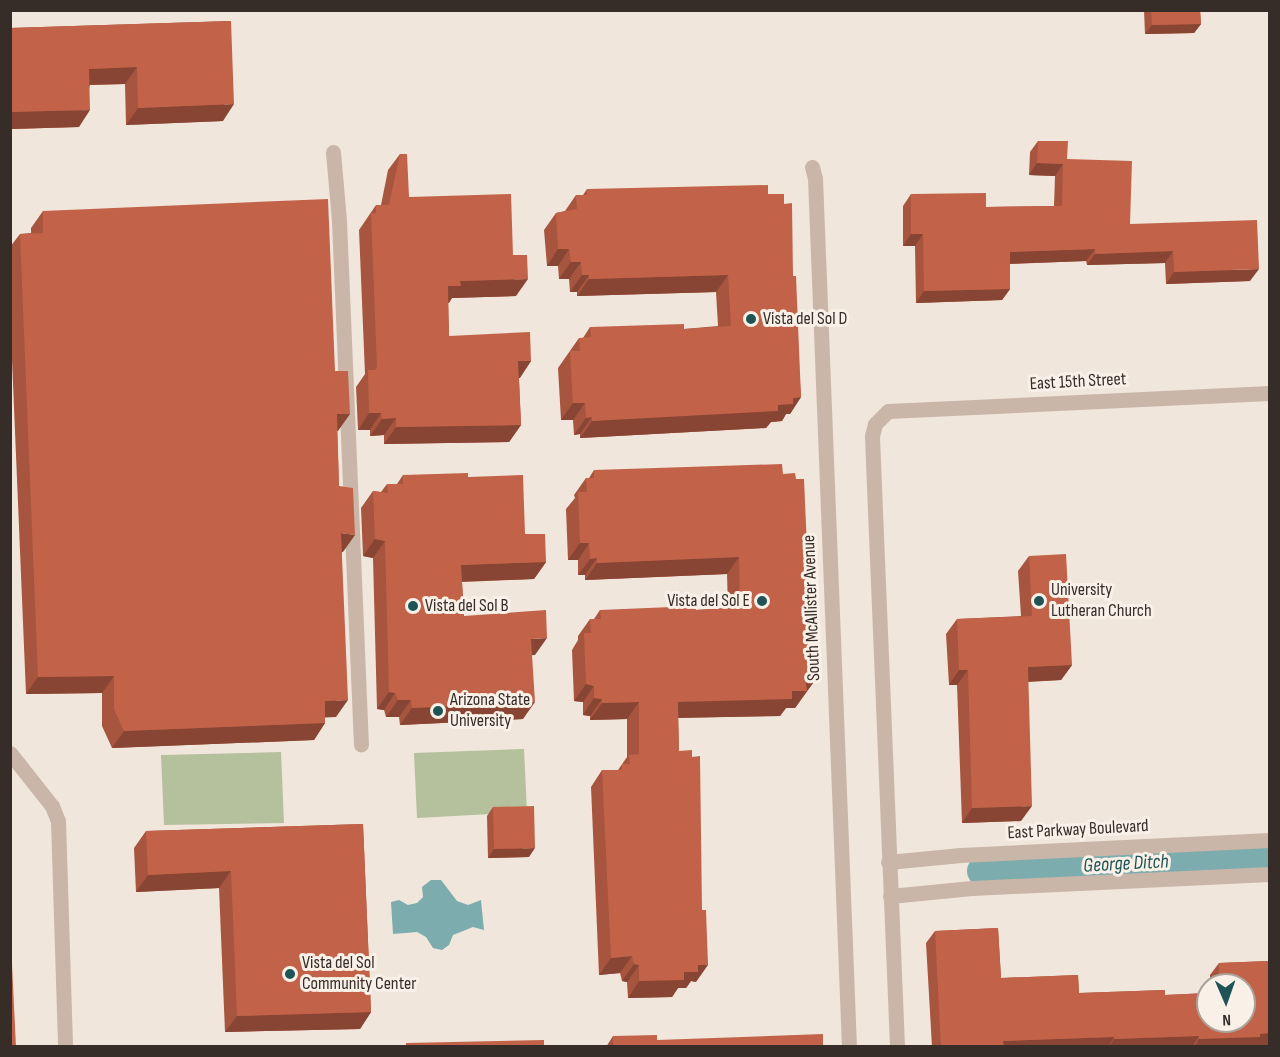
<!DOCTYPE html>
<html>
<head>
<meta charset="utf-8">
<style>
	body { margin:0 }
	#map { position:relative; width:1280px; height:1057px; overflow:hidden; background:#f1e6dc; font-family:"Sofia Sans Condensed",sans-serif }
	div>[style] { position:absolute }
	.green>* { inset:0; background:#b5c09c }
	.water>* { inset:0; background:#7cacad }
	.canal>* { height:30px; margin:-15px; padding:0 15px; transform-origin:15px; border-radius:15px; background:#7cacad }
	.minor>* { height:15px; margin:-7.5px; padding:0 7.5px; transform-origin:7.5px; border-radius:7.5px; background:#c9b6a8 }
	.wall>* { inset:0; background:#a7553f }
	.shaded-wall>* { inset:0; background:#884533 }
	.building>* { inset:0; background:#c26349 }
	.dots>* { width:16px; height:16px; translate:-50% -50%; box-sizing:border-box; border:3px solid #f9f1e8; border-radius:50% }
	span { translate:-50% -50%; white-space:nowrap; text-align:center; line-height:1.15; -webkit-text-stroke:6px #f9f1e8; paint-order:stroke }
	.poi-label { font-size:18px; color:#362c28 }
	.left { translate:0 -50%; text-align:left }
	.right { translate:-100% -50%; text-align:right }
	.street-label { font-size:18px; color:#362c28 }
	.water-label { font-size:20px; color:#1f5456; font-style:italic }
	.frame { position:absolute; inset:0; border:12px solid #362c28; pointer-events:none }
	.north { position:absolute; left:1196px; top:973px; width:60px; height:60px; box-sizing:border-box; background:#f9f1e8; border:2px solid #aba29b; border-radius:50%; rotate:178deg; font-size:16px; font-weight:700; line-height:24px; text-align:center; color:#362c28 }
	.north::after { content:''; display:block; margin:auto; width:21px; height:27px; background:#1f5456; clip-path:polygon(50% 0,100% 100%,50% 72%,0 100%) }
</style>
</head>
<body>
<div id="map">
	<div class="green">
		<div style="clip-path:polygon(524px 749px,527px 812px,417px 818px,414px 753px)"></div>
		<div style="clip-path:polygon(281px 752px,284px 823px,164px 825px,161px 755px)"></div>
	</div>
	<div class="water">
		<div style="clip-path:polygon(431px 880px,441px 880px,457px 901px,468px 905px,481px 900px,484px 930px,473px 927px,453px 935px,449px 945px,442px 950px,433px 948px,426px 937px,417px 932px,393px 934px,391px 902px,399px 900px,408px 905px,417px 903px,423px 897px,422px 887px)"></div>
	</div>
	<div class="canal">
		<div style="left:982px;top:871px;width:288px;rotate:-2.8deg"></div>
	</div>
	<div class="minor">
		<div style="left:333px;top:152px;width:69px;rotate:85deg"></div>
		<div style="left:339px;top:221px;width:524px;rotate:87.6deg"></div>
		<div style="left:812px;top:167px;width:11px;rotate:75deg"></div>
		<div style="left:815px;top:178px;width:869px;rotate:87.76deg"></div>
		<div style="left:10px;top:753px;width:68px;rotate:51.6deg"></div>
		<div style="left:52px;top:806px;width:16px;rotate:68deg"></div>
		<div style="left:58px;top:821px;width:225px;rotate:88.2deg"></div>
		<div style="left:888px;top:862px;width:73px;rotate:-5.5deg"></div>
		<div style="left:961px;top:855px;width:309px;rotate:-2.8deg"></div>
		<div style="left:890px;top:896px;width:82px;rotate:-5.6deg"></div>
		<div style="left:972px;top:888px;width:298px;rotate:-2.7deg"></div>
		<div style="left:897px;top:1046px;width:611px;rotate:-92.35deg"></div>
		<div style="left:872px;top:436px;width:12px;rotate:-76deg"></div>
		<div style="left:875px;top:424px;width:18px;rotate:-45deg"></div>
		<div style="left:888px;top:411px;width:382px;rotate:-2.7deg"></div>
	</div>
	<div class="wall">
		<div style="clip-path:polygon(1144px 10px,1200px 10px,1201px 24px,1194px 33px,1145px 34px)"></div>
		<div style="clip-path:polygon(231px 21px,223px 121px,126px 125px,125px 84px,90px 85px,79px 127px,10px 129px,10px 28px)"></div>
		<div style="clip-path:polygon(1038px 141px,1067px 159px,1130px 224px,1250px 281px,1166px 284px,1165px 263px,1087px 265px,1086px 261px,1010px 264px,1010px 289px,1002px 300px,916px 303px,915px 246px,903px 246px,903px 206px,911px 194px,986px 207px,1054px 206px,1055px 176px,1029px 175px,1030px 152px)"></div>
		<div style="clip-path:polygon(400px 154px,409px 197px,513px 255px,516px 296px,452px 298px,448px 303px,449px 336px,531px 361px,519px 378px,521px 425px,509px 442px,384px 444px,384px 435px,370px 436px,370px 430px,358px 430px,356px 387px,365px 374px,359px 230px,376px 205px,381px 205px,388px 170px)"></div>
		<div style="clip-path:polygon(587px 189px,768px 194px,784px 204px,793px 276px,801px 397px,790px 414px,786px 414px,782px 421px,771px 422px,766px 428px,580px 438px,580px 434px,574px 435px,573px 420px,561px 420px,558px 368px,579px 338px,583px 338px,590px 327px,684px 329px,718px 326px,716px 292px,577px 296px,577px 292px,570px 292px,569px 279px,559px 279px,558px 266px,547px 266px,544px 230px,556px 213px,565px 211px,576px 195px,583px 195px)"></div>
		<div style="clip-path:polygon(43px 211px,335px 371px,338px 431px,337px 431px,339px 486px,343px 552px,342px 552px,336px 717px,325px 717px,325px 723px,314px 740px,112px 748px,102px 726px,102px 693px,26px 694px,10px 312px,10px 247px,20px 234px,31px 233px,31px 228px)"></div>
		<div style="clip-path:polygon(594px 470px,783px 474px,813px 683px,795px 708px,786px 708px,780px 716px,678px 718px,679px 751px,696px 982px,691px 981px,686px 988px,678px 988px,672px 997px,628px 998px,627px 982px,622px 981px,620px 973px,599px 975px,591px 787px,602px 770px,618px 770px,627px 757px,627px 719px,590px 720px,590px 716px,583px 715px,583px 702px,574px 701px,572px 650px,578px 640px,578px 636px,590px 619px,594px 619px,600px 610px,696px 610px,728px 608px,727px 574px,585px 580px,585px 575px,578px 575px,578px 560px,568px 560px,566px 509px,575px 498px,574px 495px,586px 478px,589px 478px)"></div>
		<div style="clip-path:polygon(403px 475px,468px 477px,525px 534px,546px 562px,534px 579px,462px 582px,464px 616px,535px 655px,532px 655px,523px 719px,400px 725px,399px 717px,386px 717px,384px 710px,377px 709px,373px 558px,363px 556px,361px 508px,373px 491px,381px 492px,387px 484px,397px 484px)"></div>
		<div style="clip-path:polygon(1029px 556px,1072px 665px,1061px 680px,1028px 682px,1021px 821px,962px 823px,957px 685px,949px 685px,946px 634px,957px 619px,1021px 616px,1018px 571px)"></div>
		<div style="clip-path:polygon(493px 807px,529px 857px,488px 858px,487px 816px)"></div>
		<div style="clip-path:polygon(363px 824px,371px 1012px,360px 1029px,225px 1032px,219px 888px,136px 892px,134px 848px,146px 831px)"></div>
		<div style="clip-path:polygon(998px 928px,1001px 978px,1078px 975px,1079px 993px,1165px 990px,1165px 995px,1208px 993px,1208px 1021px,1244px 1021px,1244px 985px,1210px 985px,1210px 975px,1219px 963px,1269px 961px,1269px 1046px,932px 1047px,926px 943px,935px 931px)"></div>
		<div style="clip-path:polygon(613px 1036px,657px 1040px,823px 1047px,606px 1047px)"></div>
	</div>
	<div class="shaded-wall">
		<div style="clip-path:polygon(1201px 24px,1194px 33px,1145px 34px,1152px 25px)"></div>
		<div style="clip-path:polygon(137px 67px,125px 84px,78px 85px,89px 69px)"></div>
		<div style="clip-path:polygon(234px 104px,223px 121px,126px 125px,138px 108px)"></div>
		<div style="clip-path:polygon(90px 110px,79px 127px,10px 129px,10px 112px)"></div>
		<div style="clip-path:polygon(1037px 163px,1063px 164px,1055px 176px,1029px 175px)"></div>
		<div style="clip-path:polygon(911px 234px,923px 234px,915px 246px,903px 246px)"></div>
		<div style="clip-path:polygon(558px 249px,569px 249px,558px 266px,547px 266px)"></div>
		<div style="clip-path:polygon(1095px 249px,1086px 261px,1002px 264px,1010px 252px)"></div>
		<div style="clip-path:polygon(1173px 251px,1165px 263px,1087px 265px,1095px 254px)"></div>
		<div style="clip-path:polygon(571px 262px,581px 262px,569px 279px,559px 279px)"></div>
		<div style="clip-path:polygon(1259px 269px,1250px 281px,1166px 284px,1174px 272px)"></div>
		<div style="clip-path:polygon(582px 275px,589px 275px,577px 292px,570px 292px)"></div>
		<div style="clip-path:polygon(728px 275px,716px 292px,577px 296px,589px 279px)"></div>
		<div style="clip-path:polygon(528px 279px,516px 296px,452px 298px,449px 303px,436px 303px,448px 286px,460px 281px)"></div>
		<div style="clip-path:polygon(1010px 289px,1002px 300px,916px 303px,924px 291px)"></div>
		<div style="clip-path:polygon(518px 361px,531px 361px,520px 378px,506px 378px)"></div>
		<div style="clip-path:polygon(801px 397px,790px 414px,786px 414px,782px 421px,771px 422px,766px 428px,580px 438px,592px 421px,778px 405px,793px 398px)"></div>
		<div style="clip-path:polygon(573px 403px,585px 403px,573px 420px,561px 420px)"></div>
		<div style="clip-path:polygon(369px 413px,381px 413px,370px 430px,358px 430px)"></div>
		<div style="clip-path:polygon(337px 414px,350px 414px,338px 431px,325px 431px)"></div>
		<div style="clip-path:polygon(592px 417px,580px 434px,574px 435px,586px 418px)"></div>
		<div style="clip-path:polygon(396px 418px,384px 435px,370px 436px,382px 419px)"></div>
		<div style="clip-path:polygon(521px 425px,509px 442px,384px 444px,396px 427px)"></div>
		<div style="clip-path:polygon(341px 533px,355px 535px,343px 552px,329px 549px)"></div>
		<div style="clip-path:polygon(375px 539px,385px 541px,373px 558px,363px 556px)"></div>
		<div style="clip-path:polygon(580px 543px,589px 543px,578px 560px,568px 560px)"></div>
		<div style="clip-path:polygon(739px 557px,727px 574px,585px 580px,597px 563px)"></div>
		<div style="clip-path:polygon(597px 558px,585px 575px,578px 575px,590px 559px)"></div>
		<div style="clip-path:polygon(546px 562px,534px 579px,449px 582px,461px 565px)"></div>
		<div style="clip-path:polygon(547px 638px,535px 655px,519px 656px,531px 639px)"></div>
		<div style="clip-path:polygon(1072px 665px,1061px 680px,1017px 682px,1028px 667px)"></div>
		<div style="clip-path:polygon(959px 670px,968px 670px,957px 685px,949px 685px)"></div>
		<div style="clip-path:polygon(114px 676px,102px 693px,26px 694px,38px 677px)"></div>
		<div style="clip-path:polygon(806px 683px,813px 683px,795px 708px,786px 708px,780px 716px,666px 718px,678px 702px,792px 691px)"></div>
		<div style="clip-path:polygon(586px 684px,594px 686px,583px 702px,574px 701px)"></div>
		<div style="clip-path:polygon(389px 692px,395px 693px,384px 710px,377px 709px)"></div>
		<div style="clip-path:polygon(594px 698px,602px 699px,590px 716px,583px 715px)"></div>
		<div style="clip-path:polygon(348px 700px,336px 717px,313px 718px,325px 701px)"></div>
		<div style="clip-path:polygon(398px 700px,411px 700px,399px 717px,386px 717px)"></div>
		<div style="clip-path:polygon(535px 702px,523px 719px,400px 725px,412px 708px)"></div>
		<div style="clip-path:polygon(639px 702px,627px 719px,590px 720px,602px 703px)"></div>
		<div style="clip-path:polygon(325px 723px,314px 740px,112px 748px,124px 731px)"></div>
		<div style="clip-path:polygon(1032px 806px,1021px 821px,962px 823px,972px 808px)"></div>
		<div style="clip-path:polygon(535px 848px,529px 857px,488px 858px,494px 849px)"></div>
		<div style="clip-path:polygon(231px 871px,219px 888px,136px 892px,148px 875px)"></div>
		<div style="clip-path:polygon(632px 956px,620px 973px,599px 975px,611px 958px)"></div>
		<div style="clip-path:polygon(634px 964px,639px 965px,627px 982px,622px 981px)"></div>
		<div style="clip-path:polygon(698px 965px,708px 965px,696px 982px,691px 981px,686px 988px,678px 988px,672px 997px,628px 998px,639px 981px)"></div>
		<div style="clip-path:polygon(371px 1012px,360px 1029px,225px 1032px,237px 1016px)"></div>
		<div style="clip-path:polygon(1269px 1033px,1269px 1046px,1194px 1047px,1199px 1039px)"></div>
		<div style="clip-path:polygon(1199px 1036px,1192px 1047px,1109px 1047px,1114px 1039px)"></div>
		<div style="clip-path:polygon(1114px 1037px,1108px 1047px,999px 1047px,1003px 1041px)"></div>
	</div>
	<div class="building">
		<div style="clip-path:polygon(1151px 10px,1200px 10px,1201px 24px,1152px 25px)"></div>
		<div style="clip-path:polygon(231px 21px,234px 104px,138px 108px,137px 67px,89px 69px,90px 110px,10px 112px,10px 28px)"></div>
		<div style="clip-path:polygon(1038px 141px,1068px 141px,1067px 159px,1132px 161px,1130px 224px,1257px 220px,1259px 269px,1174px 272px,1173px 251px,1095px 254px,1095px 249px,1010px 252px,1010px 289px,924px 291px,923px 234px,911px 234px,911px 194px,986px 193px,986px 207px,1062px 206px,1063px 164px,1037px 163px)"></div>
		<div style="clip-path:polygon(400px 154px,407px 154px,409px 197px,511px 194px,513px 255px,527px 255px,528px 279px,460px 281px,461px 286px,448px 286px,449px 336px,530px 332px,531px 361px,518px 361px,521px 425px,396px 427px,396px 418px,382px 419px,381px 413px,369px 413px,368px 370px,375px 370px,377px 367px,371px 213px,376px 213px,376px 205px,389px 205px)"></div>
		<div style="clip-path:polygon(768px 185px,768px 194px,784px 194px,784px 204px,792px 203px,793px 276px,796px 276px,801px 397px,793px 398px,793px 404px,778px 405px,778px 411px,592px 421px,592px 417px,586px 418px,585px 403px,573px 403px,570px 351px,580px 351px,579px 338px,591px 337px,590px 327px,684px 324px,684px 329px,731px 326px,728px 275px,589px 279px,589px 275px,582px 275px,581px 262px,571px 262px,569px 249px,558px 249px,556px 213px,577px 209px,576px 195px,587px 195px,587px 189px)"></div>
		<div style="clip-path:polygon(328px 199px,335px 371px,348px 371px,350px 414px,337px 414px,339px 486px,353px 488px,355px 535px,341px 533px,348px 700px,325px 701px,325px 723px,124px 731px,114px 709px,114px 676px,38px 677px,20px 234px,43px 233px,43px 211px)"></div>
		<div style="clip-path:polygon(782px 464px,783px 474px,795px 473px,796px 479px,804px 479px,813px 683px,806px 683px,807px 691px,792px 691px,792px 699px,678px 702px,679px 751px,692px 750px,692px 757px,700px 756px,702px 910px,706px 910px,708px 965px,698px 965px,698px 972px,684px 972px,684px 980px,639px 981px,639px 965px,634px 964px,632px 956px,611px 958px,602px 770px,622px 770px,622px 764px,630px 764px,629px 755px,639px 754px,639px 702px,602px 703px,602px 699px,594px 698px,594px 686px,586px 684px,584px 633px,591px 633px,590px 619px,601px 619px,600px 610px,695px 606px,696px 610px,740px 607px,739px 557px,597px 563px,597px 558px,590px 559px,589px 543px,580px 543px,578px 492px,587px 492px,586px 478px,594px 478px,594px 470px)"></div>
		<div style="clip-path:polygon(468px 473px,468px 477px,523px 475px,525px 534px,545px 534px,546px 562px,461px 565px,464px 616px,546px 610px,547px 638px,531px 639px,535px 702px,412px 708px,411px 700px,398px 700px,395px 693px,389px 692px,385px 541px,375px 539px,373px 491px,388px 493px,387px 484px,403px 484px,403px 475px)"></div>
		<div style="clip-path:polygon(1066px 554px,1072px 665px,1028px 667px,1032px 806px,972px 808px,968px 670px,959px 670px,957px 619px,1032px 616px,1029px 556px)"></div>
		<div style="clip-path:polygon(534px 806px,535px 848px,494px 849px,493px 807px)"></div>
		<div style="clip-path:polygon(363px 824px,371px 1012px,237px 1016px,231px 871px,148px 875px,146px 831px)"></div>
		<div style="clip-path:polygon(10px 922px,16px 1047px,10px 1047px)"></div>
		<div style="clip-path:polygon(998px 928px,1001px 978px,1078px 975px,1079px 993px,1165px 990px,1165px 995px,1208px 993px,1208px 1021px,1244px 1021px,1244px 985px,1219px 985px,1219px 963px,1269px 961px,1269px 1033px,1260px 1034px,1260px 1037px,1199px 1039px,1199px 1036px,1114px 1039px,1114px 1037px,1003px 1041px,1004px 1047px,941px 1047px,935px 931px)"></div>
		<div style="clip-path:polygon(823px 1034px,823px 1047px,613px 1047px,613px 1036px,657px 1035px,657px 1040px)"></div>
		<div style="clip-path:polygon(544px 1040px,544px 1047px,406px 1047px,406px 1043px)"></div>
	</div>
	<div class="dots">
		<div style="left:751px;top:319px;background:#1f5456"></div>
		<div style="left:762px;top:601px;background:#1f5456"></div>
		<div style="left:1039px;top:601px;background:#1f5456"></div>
		<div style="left:413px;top:606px;background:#1f5456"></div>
		<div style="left:438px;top:711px;background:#1f5456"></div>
		<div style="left:290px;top:974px;background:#1f5456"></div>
	</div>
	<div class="poi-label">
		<span class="left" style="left:763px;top:319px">Vista del Sol D</span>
		<span class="left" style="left:1051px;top:601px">University<br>Lutheran Church</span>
		<span class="right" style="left:750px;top:601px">Vista del Sol E</span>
		<span class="left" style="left:425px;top:606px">Vista del Sol B</span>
		<span class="left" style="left:450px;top:711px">Arizona State<br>University</span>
		<span class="left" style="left:302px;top:974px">Vista del Sol<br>Community Center</span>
	</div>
	<div class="street-label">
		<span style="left:1078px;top:382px;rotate:-3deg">East 15th Street</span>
		<span style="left:812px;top:608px;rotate:-92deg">South McAllister Avenue</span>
		<span style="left:1078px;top:830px;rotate:-3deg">East Parkway Boulevard</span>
	</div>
	<div class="water-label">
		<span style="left:1126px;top:864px;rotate:-3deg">George Ditch</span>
	</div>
	<div class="frame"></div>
	<div class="north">N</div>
</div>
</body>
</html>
